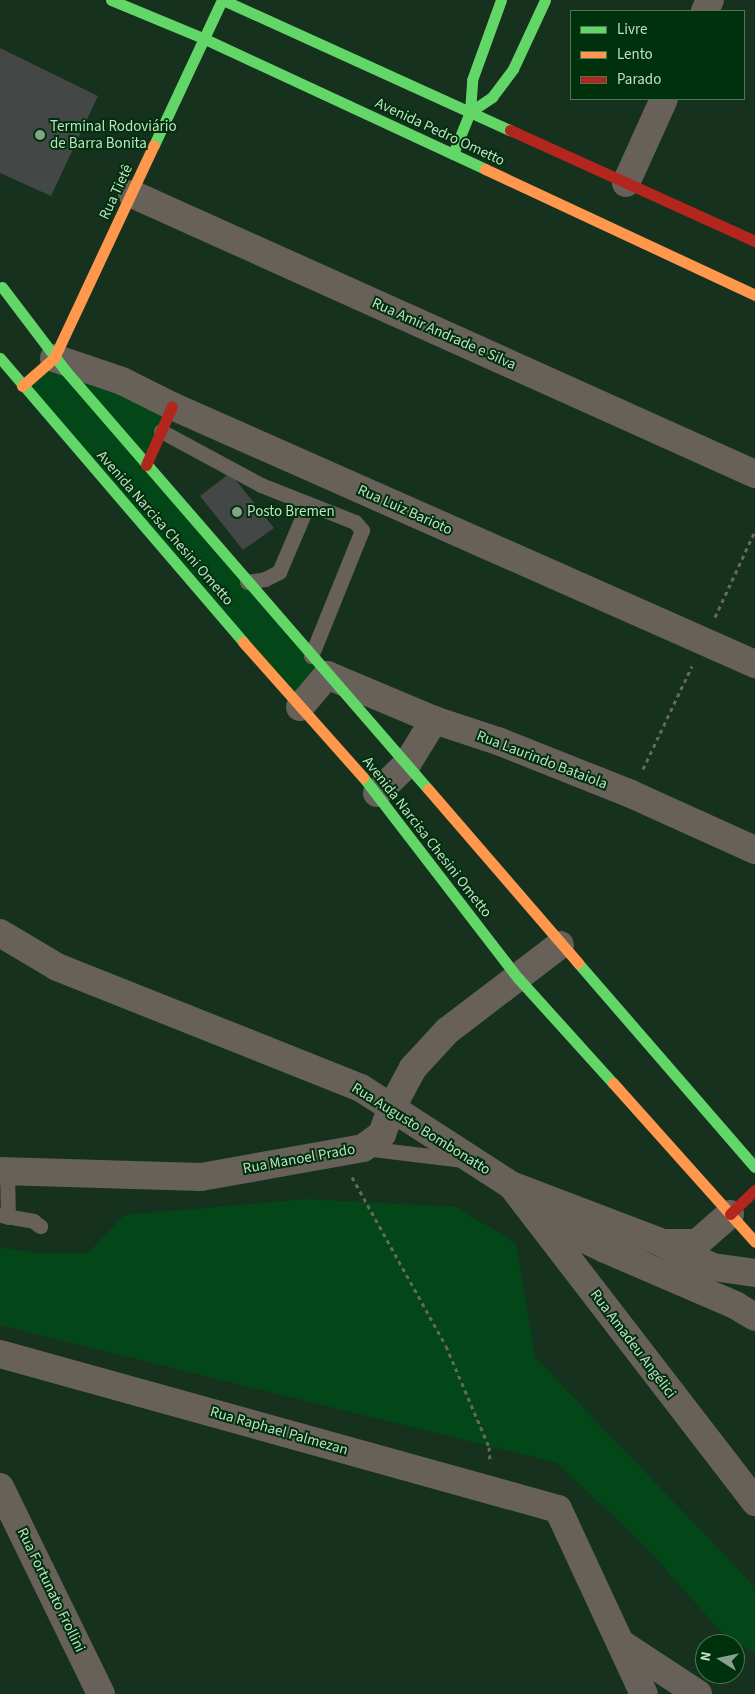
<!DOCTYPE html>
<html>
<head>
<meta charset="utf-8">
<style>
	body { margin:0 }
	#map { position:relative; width:755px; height:1694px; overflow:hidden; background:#16311d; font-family:"Source Sans 3",sans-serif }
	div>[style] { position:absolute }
	.green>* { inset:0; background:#034718 }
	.building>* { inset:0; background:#434746 }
	.path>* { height:3px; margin-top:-1.5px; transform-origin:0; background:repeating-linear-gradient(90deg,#68675e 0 4px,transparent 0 8px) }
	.lane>* { height:15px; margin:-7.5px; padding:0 7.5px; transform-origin:7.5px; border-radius:7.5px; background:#676159 }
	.street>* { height:28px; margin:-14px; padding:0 14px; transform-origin:14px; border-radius:14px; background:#676159 }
	.fast>* { height:11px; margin:-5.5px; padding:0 5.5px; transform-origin:5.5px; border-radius:5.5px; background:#63d668 }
	.slow>* { height:11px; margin:-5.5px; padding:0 5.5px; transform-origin:5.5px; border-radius:5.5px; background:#ff974d }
	.jam>* { height:11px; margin:-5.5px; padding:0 5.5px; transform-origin:5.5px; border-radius:5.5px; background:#b3261e }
	.dots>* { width:14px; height:14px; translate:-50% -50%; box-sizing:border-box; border:2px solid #00310d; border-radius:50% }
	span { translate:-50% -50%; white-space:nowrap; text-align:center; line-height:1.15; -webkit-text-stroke:4px #00310d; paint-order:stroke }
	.poi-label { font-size:15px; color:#c5dec7 }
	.left { translate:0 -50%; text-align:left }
	.street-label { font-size:15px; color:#c5dec7 }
	.legend { position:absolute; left:570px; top:10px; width:175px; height:90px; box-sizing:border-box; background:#00310d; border:1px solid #4f7657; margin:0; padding:6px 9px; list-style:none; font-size:15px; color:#c5dec7 }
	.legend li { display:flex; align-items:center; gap:10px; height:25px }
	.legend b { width:25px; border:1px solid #4f7657 }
	.north { position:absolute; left:695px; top:1634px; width:50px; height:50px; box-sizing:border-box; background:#00310d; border:1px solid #4f7657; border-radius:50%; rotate:280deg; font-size:14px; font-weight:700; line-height:20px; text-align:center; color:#c5dec7 }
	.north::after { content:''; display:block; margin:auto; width:18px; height:22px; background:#88a18c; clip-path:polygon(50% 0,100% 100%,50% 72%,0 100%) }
</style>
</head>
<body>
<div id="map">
	<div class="green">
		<div style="clip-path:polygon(54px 363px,323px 675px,299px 702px,26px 386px)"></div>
		<div style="clip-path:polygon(63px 363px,168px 407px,145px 459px)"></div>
		<div style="clip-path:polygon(307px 1199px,456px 1207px,516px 1243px,535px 1357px,755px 1587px,755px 1653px,724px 1635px,644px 1545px,557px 1463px,0 1325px,0 1247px,33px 1253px,88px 1253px,124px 1215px)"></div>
	</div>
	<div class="building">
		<div style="clip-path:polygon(0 48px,98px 96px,51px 196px,0 173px)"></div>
		<div style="clip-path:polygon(230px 473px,274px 528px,243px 550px,200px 496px)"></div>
	</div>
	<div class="path">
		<div style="left:715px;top:617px;width:95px;rotate:-65.1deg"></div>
		<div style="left:643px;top:769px;width:114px;rotate:-64.6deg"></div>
		<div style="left:352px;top:1177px;width:193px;rotate:60.9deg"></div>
		<div style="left:446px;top:1346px;width:110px;rotate:66.9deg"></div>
		<div style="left:489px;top:1447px;width:16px;rotate:86deg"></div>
	</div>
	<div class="lane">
		<div style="left:161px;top:431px;width:114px;rotate:28.4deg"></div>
		<div style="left:261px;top:485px;width:101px;rotate:21.5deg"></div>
		<div style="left:355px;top:522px;width:11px;rotate:49deg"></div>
		<div style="left:362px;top:530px;width:136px;rotate:112deg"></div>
		<div style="left:247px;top:582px;width:18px;rotate:-9deg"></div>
		<div style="left:265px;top:579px;width:16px;rotate:-27deg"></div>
		<div style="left:279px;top:572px;width:74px;rotate:-66.9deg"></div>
		<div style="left:364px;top:1148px;width:100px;rotate:6.9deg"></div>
		<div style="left:7px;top:1171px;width:46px;rotate:88.8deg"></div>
		<div style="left:0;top:1215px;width:34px;rotate:10deg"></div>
		<div style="left:33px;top:1221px;width:9px;rotate:36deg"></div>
	</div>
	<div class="street">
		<div style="left:705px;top:11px;width:12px;rotate:-66deg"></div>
		<div style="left:626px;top:183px;width:92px;rotate:-65.7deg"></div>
		<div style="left:132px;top:194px;width:683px;rotate:24.2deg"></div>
		<div style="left:54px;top:358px;width:72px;rotate:18.7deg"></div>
		<div style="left:122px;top:381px;width:56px;rotate:26.6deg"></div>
		<div style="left:172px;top:406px;width:638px;rotate:23.87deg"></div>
		<div style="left:300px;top:707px;width:42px;rotate:-49.8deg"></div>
		<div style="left:327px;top:675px;width:116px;rotate:22.8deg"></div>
		<div style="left:434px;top:720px;width:67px;rotate:18.2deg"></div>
		<div style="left:498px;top:741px;width:143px;rotate:21.7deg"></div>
		<div style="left:631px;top:794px;width:136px;rotate:24.3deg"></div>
		<div style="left:377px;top:793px;width:42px;rotate:-44deg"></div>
		<div style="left:407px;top:764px;width:52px;rotate:-58.5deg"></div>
		<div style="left:0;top:933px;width:66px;rotate:30.8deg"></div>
		<div style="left:57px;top:967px;width:327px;rotate:21.7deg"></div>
		<div style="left:361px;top:1088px;width:179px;rotate:32.9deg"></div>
		<div style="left:511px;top:1185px;width:163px;rotate:20.9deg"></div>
		<div style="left:663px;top:1243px;width:34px"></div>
		<div style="left:697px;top:1243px;width:44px;rotate:-41.3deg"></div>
		<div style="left:0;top:1171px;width:201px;rotate:1.7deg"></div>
		<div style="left:201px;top:1177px;width:165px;rotate:-10.1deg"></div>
		<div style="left:363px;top:1148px;width:24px;rotate:-36deg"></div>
		<div style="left:382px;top:1134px;width:29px;rotate:-70deg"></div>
		<div style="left:392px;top:1107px;width:44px;rotate:-61.7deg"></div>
		<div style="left:413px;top:1068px;width:50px;rotate:-47.4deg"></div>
		<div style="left:447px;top:1031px;width:142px;rotate:-37.3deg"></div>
		<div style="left:512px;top:1186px;width:399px;rotate:52.4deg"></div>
		<div style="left:539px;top:1217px;width:73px;rotate:25.9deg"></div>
		<div style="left:605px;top:1249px;width:142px;rotate:23.3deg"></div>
		<div style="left:735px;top:1305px;width:23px;rotate:31deg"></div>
		<div style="left:666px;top:1245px;width:52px;rotate:25.1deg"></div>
		<div style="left:713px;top:1267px;width:42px;rotate:8.1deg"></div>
		<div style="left:0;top:1354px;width:579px;rotate:15.52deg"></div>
		<div style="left:558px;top:1509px;width:204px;rotate:65.1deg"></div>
		<div style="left:0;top:1487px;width:230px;rotate:64deg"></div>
		<div style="left:622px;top:1644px;width:91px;rotate:33.3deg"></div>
	</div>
	<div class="fast">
		<div style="left:111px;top:0;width:102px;rotate:22.5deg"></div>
		<div style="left:205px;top:39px;width:309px;rotate:24.9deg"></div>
		<div style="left:223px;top:0;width:315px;rotate:24.4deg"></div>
		<div style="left:470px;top:112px;width:27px;rotate:-34deg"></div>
		<div style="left:492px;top:97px;width:35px;rotate:-53deg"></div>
		<div style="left:513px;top:69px;width:76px;rotate:-65.1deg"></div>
		<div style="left:154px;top:145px;width:160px;rotate:-64.9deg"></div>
		<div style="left:453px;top:154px;width:45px;rotate:-68deg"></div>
		<div style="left:470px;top:112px;width:32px;rotate:-86deg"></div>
		<div style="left:472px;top:80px;width:85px;rotate:-70.1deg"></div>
		<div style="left:2px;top:287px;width:104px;rotate:52.8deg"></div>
		<div style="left:65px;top:370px;width:554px;rotate:49.1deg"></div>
		<div style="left:0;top:358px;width:374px;rotate:49.4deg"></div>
		<div style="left:363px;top:777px;width:254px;rotate:52.4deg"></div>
		<div style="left:518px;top:978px;width:142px;rotate:47.9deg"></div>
		<div style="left:578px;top:963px;width:270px;rotate:49.1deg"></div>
	</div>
	<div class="slow">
		<div style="left:485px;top:169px;width:298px;rotate:25deg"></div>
		<div style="left:22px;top:386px;width:43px;rotate:-41.2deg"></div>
		<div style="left:54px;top:358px;width:235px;rotate:-64.9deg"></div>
		<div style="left:243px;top:642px;width:181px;rotate:48.4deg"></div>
		<div style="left:428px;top:789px;width:230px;rotate:49.2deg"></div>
		<div style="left:613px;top:1083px;width:213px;rotate:48.2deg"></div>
	</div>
	<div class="jam">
		<div style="left:510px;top:130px;width:269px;rotate:24.4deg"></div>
		<div style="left:146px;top:465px;width:64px;rotate:-66.2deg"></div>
		<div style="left:730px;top:1214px;width:35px;rotate:-44deg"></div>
	</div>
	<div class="dots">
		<div style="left:40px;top:135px;background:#88a18c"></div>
		<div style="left:237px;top:512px;background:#88a18c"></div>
	</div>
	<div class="poi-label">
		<span class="left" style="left:50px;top:135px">Terminal Rodoviário<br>de Barra Bonita</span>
		<span class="left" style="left:247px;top:512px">Posto Bremen</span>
	</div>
	<div class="street-label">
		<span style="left:440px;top:132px;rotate:25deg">Avenida Pedro Ometto</span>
		<span style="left:116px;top:192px;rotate:-65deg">Rua Tietê</span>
		<span style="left:444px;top:334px;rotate:24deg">Rua Amir Andrade e Silva</span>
		<span style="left:405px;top:510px;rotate:24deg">Rua Luiz Barioto</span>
		<span style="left:165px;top:528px;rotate:49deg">Avenida Narcisa Chesini Ometto</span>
		<span style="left:542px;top:760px;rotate:21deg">Rua Laurindo Bataiola</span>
		<span style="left:427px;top:837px;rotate:52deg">Avenida Narcisa Chesini Ometto</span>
		<span style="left:421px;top:1129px;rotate:32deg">Rua Augusto Bombonatto</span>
		<span style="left:299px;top:1159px;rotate:-10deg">Rua Manoel Prado</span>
		<span style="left:633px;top:1344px;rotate:53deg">Rua Amadeu Angélici</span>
		<span style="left:279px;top:1431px;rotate:16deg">Rua Raphael Palmezan</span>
		<span style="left:51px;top:1590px;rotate:64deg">Rua Fortunato Frollini</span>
	</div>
	<ul class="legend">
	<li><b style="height:6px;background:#63d668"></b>Livre</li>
	<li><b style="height:6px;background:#ff974d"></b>Lento</li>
	<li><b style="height:6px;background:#b3261e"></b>Parado</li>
	</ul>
	<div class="north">N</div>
</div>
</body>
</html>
